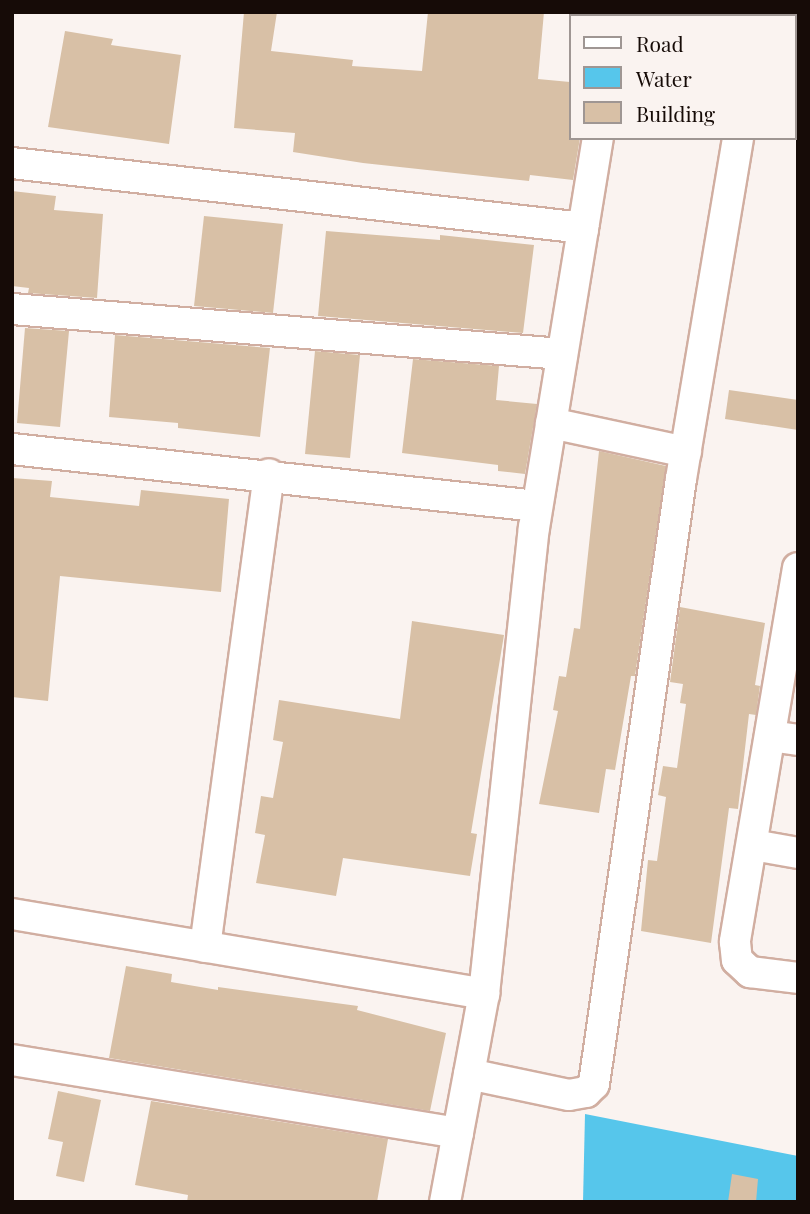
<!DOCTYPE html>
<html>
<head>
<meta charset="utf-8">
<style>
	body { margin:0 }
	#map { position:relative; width:810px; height:1214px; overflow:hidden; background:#faf3f0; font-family:"Playfair Display",serif }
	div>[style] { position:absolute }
	.water>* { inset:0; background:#56c6eb }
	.building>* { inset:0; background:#d8c0a6 }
	.roads { filter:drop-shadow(2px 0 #d1aea1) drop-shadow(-2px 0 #d1aea1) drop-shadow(0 2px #d1aea1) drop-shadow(0 -2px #d1aea1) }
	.street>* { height:30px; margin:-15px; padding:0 15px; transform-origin:15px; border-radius:15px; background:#fff }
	span { translate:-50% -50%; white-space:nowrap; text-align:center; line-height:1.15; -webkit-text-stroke:5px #faf3f0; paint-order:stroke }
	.frame { position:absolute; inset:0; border:14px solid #160b07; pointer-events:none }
	.legend { position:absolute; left:569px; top:14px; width:228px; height:126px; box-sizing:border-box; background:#faf3f0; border:2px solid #9f9693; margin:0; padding:9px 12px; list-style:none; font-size:21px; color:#160b07 }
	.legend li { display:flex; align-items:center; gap:14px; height:35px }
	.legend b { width:35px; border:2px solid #9f9693 }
</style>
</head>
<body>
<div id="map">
	<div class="water">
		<div style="clip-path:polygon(585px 1114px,798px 1156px,798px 1202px,583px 1202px)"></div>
	</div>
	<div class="building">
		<div style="clip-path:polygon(244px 12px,277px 12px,271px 51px,353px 60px,352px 66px,422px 71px,428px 12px,544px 12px,538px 79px,570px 82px,570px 138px,580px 138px,573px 180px,530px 175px,529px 181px,363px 163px,293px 152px,295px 133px,234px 128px)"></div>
		<div style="clip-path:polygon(65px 31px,113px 39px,111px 45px,181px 55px,169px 144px,48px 127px)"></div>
		<div style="clip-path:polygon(12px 191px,56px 196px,54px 210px,103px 214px,97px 298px,28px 293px,29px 288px,12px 286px)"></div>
		<div style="clip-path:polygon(204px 216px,283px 224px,273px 313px,194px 306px)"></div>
		<div style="clip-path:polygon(326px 231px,440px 240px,440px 235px,534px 245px,523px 333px,318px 316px)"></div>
		<div style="clip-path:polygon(25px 328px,69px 331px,60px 427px,17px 423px)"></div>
		<div style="clip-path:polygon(115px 335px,270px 348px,260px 437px,178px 428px,178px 423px,109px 417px)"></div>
		<div style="clip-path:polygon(315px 351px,360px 355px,350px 458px,305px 454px)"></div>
		<div style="clip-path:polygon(413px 359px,499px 366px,496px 400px,537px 404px,525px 474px,498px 471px,498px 465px,402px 453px)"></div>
		<div style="clip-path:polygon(729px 390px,798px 400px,798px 430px,725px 419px)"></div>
		<div style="clip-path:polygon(599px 451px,666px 466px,635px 676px,631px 676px,615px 770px,606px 769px,599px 813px,539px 804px,558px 711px,553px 710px,559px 676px,566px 677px,574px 628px,580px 629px)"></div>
		<div style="clip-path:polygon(12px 478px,52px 481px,50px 497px,139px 506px,141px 490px,229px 499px,221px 592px,60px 576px,48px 701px,12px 697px)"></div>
		<div style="clip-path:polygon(680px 607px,765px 623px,755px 685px,760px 686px,756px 715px,749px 714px,738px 809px,729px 808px,711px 943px,641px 931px,648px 860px,657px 861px,666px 797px,658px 795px,663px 766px,677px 768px,686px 704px,680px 703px,683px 684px,670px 682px)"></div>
		<div style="clip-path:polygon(412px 621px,504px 635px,471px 833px,477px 834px,470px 876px,343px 858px,336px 896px,256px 883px,265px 835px,255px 833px,261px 796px,273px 798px,283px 742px,273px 740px,279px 700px,400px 719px)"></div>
		<div style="clip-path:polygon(126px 966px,172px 974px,171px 982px,218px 990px,218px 987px,358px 1006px,357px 1010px,446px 1033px,430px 1111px,109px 1058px)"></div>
		<div style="clip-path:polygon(58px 1091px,101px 1100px,84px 1182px,56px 1176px,63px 1142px,48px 1139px)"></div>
		<div style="clip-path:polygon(151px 1101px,388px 1139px,377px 1202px,187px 1202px,188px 1195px,135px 1185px)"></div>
		<div style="clip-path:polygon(732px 1174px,758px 1179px,756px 1202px,728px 1202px)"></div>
	</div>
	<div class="roads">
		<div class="street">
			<div style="left:617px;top:16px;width:4px;rotate:-76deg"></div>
			<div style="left:12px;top:163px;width:575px;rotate:6.49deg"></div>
			<div style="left:12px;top:309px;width:552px;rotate:4.68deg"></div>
			<div style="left:551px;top:423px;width:138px;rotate:12.1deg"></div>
			<div style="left:12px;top:449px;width:528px;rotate:6.2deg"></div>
			<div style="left:798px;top:568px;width:379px;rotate:99.6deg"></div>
			<div style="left:735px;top:942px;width:18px;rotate:84deg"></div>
			<div style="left:737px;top:960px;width:18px;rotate:43deg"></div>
			<div style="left:750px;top:972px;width:48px;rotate:7.1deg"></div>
			<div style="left:770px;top:736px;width:28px;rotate:8deg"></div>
			<div style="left:753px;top:845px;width:46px;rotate:10.1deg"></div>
			<div style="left:12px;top:914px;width:479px;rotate:9.6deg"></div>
			<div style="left:205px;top:947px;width:477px;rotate:-82.3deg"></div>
			<div style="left:12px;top:1060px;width:452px;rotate:9.3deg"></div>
			<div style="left:469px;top:1074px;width:102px;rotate:11.9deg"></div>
			<div style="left:569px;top:1095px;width:17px;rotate:-10deg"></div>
			<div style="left:586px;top:1092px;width:11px;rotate:-45deg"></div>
			<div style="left:594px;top:1084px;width:611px;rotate:-81.82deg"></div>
			<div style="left:681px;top:479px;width:346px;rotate:-80.5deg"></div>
			<div style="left:445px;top:1202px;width:212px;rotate:-79.4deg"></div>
			<div style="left:484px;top:994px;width:469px;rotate:-83.9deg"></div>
			<div style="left:534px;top:528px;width:395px;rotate:-80.7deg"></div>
		</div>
	</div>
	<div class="frame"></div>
	<ul class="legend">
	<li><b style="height:9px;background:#fff"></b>Road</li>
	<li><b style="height:19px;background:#56c6eb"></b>Water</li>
	<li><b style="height:19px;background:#d8c0a6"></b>Building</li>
	</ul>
</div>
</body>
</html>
